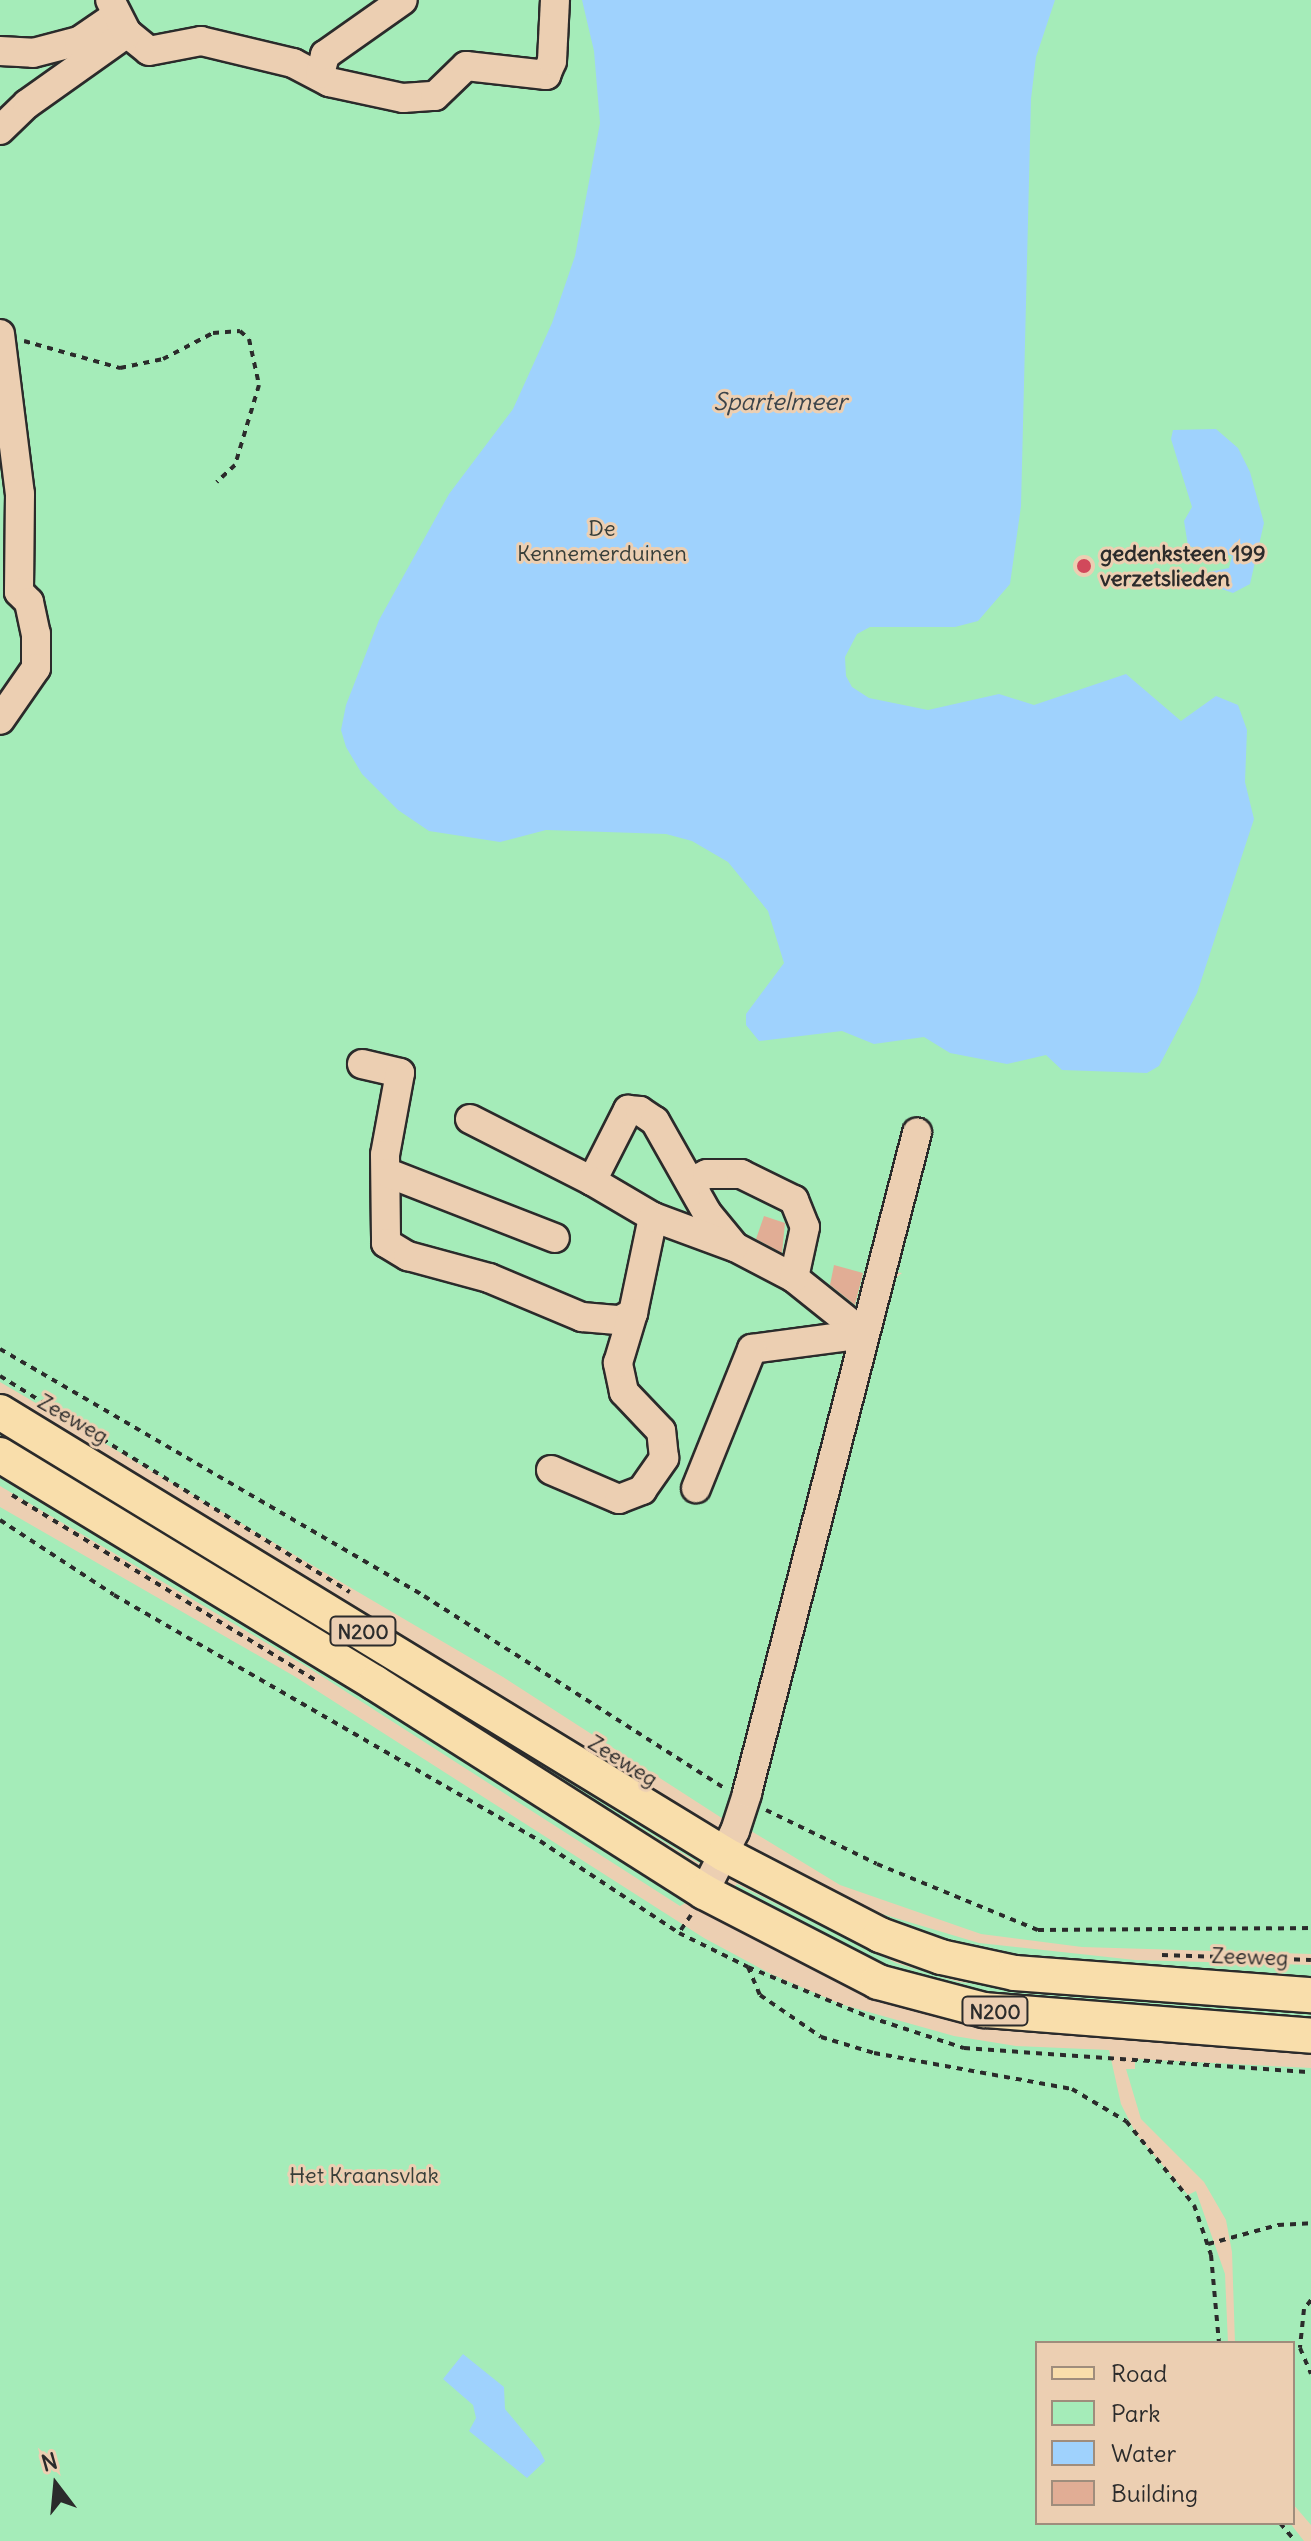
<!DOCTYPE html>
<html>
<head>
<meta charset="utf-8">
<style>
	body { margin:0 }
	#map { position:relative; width:1311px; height:2541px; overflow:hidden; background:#eccfb2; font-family:Delius,sans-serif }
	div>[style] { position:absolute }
	.green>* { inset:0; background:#a5ecb9 }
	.water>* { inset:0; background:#9fd2fd }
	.building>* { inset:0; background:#e1ad95 }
	.path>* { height:4px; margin-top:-2px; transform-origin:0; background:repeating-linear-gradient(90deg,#2b2b2b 0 6px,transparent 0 12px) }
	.roads { filter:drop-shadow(2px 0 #2b2b2b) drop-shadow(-2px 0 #2b2b2b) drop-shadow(0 2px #2b2b2b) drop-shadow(0 -2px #2b2b2b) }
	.minor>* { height:28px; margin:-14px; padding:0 14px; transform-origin:14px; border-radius:14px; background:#eccfb2 }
	.major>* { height:34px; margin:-17px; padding:0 17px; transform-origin:17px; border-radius:17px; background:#f9deab }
	.dots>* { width:22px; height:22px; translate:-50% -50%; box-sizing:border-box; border:4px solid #eccfb2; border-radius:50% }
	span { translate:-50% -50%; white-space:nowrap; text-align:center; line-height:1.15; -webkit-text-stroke:6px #eccfb2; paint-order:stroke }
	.shield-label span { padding:2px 6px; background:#eccfb2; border:2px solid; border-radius:6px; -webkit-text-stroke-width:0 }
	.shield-label { font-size:20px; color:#2b2b2b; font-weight:700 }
	.park-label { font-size:22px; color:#373e39 }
	.poi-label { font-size:22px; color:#2b2b2b; font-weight:700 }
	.left { translate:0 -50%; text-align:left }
	.street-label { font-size:22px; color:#2b2b2b }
	.water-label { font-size:24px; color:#3c444a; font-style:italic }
	.legend { position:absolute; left:1035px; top:2341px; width:260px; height:184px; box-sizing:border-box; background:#eccfb2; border:2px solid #9f8d7c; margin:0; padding:10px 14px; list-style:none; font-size:24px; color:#2b2b2b }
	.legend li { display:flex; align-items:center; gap:16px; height:40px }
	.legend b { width:40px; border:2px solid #9f8d7c }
	.north { position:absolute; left:16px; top:2445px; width:80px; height:80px; -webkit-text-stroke:6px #eccfb2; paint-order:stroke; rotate:344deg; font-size:22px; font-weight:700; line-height:32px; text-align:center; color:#2b2b2b }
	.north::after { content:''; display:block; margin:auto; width:28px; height:36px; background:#2b2b2b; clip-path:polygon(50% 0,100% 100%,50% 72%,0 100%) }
</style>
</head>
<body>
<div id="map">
	<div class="green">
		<div style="clip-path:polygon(0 0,1311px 0,1311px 1954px,1082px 1947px,981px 1934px,840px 1885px,743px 1826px,867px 1301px,902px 1273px,874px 1269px,812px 1480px,728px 1822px,503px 1677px,0 1382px)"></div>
		<div style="clip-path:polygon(0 1423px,704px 1858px,704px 1866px,0 1446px)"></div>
		<div style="clip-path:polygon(0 1466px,692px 1899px,680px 1906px,309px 1668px,0 1486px)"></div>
		<div style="clip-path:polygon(0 1507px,294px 1676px,704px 1938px,771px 1974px,840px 2004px,954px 2036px,1016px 2046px,1109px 2050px,1121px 2104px,1136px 2134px,1188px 2195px,1196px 2191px,1225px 2274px,1228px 2343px,1037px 2343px,1037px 2523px,1290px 2523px,1304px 2541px,0 2541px)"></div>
		<div style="clip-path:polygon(747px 1848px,882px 1914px,979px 1943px,1135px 1960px,1311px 1965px,1311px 1984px,1084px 1973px,928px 1946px)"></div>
		<div style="clip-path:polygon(737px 1884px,896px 1963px,959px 1982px,1130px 1999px,1311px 2005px,1311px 2024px,943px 1995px,730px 1891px)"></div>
		<div style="clip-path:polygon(1135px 2059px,1311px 2068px,1311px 2525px,1293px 2504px,1293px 2343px,1235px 2343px,1232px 2252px,1226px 2220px,1204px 2182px,1141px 2119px,1126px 2069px,1135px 2069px)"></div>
	</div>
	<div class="water">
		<div style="clip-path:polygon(582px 0,1055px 0,1036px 57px,1031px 99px,1021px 506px,1010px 584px,978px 621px,955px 627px,870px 627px,857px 634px,845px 657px,846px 676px,852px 687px,869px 698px,928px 710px,999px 694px,1034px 705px,1126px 674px,1181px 721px,1216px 696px,1238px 705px,1247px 730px,1245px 782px,1254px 819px,1197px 993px,1159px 1066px,1147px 1073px,1062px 1070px,1046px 1055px,1007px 1064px,950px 1053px,924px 1037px,874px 1044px,842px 1031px,759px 1041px,746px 1025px,746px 1014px,784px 963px,768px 911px,728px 862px,692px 841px,666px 834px,546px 830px,500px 842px,429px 831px,398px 810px,362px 774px,346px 747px,341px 730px,346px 705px,379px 620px,449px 494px,513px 409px,552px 323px,575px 256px,600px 123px,594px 51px)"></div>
		<div style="clip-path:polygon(1216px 429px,1238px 448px,1250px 472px,1264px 523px,1250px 584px,1233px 593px,1205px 583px,1209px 572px,1229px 568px,1232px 556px,1188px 546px,1184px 521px,1192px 507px,1171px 439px,1173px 430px)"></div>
		<div style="clip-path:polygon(463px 2354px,504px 2387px,505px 2409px,540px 2451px,545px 2461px,527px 2478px,469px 2431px,476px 2418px,473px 2405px,443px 2379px)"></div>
	</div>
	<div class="building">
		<div style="clip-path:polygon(764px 1216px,785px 1223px,782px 1253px,756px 1239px)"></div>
		<div style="clip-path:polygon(834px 1265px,863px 1273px,855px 1305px,830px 1285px)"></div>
	</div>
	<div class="path">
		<div style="left:24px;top:341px;width:100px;rotate:15.7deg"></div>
		<div style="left:120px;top:368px;width:44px;rotate:-11.8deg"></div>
		<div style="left:163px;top:359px;width:56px;rotate:-27.5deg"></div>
		<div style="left:213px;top:333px;width:27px;rotate:-4deg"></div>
		<div style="left:240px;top:331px;width:12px;rotate:42deg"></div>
		<div style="left:249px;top:339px;width:47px;rotate:77.7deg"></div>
		<div style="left:259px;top:385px;width:84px;rotate:106.7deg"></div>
		<div style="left:235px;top:465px;width:25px;rotate:137deg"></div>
		<div style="left:0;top:1349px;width:491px;rotate:30.2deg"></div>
		<div style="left:424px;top:1596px;width:358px;rotate:32.6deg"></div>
		<div style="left:0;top:1376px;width:411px;rotate:31.7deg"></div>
		<div style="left:12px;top:1495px;width:355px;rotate:31.4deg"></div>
		<div style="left:0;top:1520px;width:136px;rotate:33.3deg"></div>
		<div style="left:114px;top:1595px;width:492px;rotate:30deg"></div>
		<div style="left:540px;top:1841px;width:167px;rotate:33.5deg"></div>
		<div style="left:766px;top:1810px;width:123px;rotate:25.9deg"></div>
		<div style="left:877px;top:1864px;width:174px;rotate:22.3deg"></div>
		<div style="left:1038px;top:1930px;width:273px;rotate:-0.4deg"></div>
		<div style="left:691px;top:1915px;width:22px;rotate:124deg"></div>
		<div style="left:679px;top:1933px;width:77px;rotate:26.2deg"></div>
		<div style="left:748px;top:1967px;width:131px;rotate:22.5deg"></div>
		<div style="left:869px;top:2017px;width:100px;rotate:18.1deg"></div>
		<div style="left:964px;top:2048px;width:348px;rotate:4deg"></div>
		<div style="left:1162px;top:1955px;width:149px;rotate:1.9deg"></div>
		<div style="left:748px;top:1967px;width:30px;rotate:67deg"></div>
		<div style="left:760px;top:1995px;width:74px;rotate:34.5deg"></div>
		<div style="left:821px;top:2037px;width:55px;rotate:16.8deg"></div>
		<div style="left:874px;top:2053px;width:201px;rotate:10.3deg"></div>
		<div style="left:1072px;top:2089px;width:63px;rotate:30.7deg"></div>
		<div style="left:1126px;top:2121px;width:108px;rotate:51deg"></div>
		<div style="left:1194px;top:2205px;width:53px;rotate:71.2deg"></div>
		<div style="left:1211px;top:2255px;width:88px;rotate:84.8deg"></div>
		<div style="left:1208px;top:2244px;width:73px;rotate:-15.2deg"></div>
		<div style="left:1278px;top:2225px;width:33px;rotate:-3deg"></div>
		<div style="left:1311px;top:2300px;width:11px;rotate:128deg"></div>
		<div style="left:1304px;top:2309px;width:39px;rotate:96deg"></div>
		<div style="left:1300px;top:2348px;width:28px;rotate:67deg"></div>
		<div style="left:1280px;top:2523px;width:23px;rotate:50deg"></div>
	</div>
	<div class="roads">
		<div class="minor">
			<div style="left:127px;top:33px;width:28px;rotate:39deg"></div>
			<div style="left:149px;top:51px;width:53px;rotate:-10.9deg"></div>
			<div style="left:201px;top:41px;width:95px;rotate:13.4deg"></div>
			<div style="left:293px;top:63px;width:41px;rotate:27.8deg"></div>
			<div style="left:329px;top:82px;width:76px;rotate:12.2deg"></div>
			<div style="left:403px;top:98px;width:32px;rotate:-4deg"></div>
			<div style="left:435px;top:96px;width:43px;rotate:-44.1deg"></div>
			<div style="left:466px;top:66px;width:81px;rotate:6.4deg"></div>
			<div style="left:546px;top:75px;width:15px;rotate:-67deg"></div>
			<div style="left:552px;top:61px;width:61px;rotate:-87.2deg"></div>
			<div style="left:0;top:51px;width:33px;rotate:3deg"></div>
			<div style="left:33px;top:53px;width:48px;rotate:-14.6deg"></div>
			<div style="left:79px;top:41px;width:46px;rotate:-34.4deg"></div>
			<div style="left:320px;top:74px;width:20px;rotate:-75deg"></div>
			<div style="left:325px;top:55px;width:95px;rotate:-35.2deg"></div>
			<div style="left:0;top:130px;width:37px;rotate:-44deg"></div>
			<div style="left:27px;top:104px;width:123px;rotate:-35.4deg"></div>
			<div style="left:127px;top:33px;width:37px;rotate:-117deg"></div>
			<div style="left:0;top:334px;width:161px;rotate:82.9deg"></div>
			<div style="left:20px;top:494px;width:98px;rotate:90.6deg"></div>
			<div style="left:19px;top:592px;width:14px;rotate:45deg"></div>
			<div style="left:29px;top:602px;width:33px;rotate:78deg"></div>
			<div style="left:36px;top:634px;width:34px;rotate:90deg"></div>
			<div style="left:36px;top:668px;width:63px;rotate:124.7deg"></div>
			<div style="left:362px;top:1064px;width:39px;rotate:13deg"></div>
			<div style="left:400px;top:1073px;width:83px;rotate:100.4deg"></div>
			<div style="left:385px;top:1155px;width:88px;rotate:89.3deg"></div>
			<div style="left:386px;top:1243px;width:26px;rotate:31deg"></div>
			<div style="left:408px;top:1256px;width:84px;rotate:15.2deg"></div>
			<div style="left:489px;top:1278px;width:101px;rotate:22.8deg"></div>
			<div style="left:582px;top:1317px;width:38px;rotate:5deg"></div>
			<div style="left:620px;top:1320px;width:15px;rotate:-28deg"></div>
			<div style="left:633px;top:1313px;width:98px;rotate:-78.2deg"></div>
			<div style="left:470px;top:1119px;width:137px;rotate:26.9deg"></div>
			<div style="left:592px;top:1181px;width:80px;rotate:-63.1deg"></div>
			<div style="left:628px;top:1110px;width:12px;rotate:5deg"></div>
			<div style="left:640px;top:1111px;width:18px;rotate:34deg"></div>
			<div style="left:655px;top:1121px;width:106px;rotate:60.5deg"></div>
			<div style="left:707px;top:1213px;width:44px;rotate:50.5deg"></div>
			<div style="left:735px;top:1247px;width:67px;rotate:27.7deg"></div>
			<div style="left:794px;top:1278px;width:90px;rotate:38.7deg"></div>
			<div style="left:864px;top:1334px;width:113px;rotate:172.4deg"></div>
			<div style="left:752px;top:1349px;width:150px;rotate:111.9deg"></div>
			<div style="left:388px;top:1173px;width:179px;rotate:21.3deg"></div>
			<div style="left:592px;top:1181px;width:71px;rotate:30.5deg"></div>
			<div style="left:653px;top:1217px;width:86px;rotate:20.3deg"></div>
			<div style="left:690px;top:1182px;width:19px;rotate:-25deg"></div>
			<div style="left:707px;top:1174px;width:34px"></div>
			<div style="left:741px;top:1174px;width:59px;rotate:26.1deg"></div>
			<div style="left:794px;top:1200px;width:29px;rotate:68deg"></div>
			<div style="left:805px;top:1227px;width:52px;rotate:102.2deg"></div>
			<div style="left:551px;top:1470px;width:74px;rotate:23.1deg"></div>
			<div style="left:619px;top:1499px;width:25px;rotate:-21deg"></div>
			<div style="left:642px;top:1490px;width:39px;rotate:-55deg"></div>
			<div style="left:664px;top:1458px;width:27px;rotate:-96deg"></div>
			<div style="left:661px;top:1431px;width:54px;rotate:-133.5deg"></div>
			<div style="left:624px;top:1392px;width:30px;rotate:-102deg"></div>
			<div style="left:618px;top:1363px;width:52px;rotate:-73.3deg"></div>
			<div style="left:704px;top:1892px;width:68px;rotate:-63.1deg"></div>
			<div style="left:735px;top:1831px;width:40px;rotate:-72deg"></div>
			<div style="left:747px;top:1793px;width:682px;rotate:-75.56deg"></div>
		</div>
		<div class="major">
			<div style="left:0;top:1412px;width:848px;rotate:31.4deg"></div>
			<div style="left:724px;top:1854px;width:176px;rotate:27.4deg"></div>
			<div style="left:880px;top:1935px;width:65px;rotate:19.8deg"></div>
			<div style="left:941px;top:1957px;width:76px;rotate:12.2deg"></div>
			<div style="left:1015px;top:1973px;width:297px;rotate:4.3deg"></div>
			<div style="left:0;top:1455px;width:439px;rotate:31.3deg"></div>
			<div style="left:375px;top:1683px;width:390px;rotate:32.4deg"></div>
			<div style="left:704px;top:1892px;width:196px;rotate:27.3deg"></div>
			<div style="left:878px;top:1982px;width:110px;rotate:14.8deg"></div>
			<div style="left:984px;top:2010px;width:328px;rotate:4.5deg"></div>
		</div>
	</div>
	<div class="dots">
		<div style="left:1084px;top:566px;background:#d1495b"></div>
	</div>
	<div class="shield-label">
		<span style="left:363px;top:1631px">N200</span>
		<span style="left:995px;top:2011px">N200</span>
	</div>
	<div class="park-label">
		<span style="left:602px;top:541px">De<br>Kennemerduinen</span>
		<span style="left:364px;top:2176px">Het Kraansvlak</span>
	</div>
	<div class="poi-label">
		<span class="left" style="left:1100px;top:566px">gedenksteen 199<br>verzetslieden</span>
	</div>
	<div class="street-label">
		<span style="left:73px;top:1419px;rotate:30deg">Zeeweg</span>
		<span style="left:623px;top:1761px;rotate:32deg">Zeeweg</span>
		<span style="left:1250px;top:1957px;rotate:2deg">Zeeweg</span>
	</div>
	<div class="water-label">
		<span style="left:780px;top:402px">Spartelmeer</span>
	</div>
	<ul class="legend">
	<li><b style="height:10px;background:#f9deab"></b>Road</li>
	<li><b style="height:22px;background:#a5ecb9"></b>Park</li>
	<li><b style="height:22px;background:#9fd2fd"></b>Water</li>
	<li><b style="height:22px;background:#e1ad95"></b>Building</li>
	</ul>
	<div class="north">N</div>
</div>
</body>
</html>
